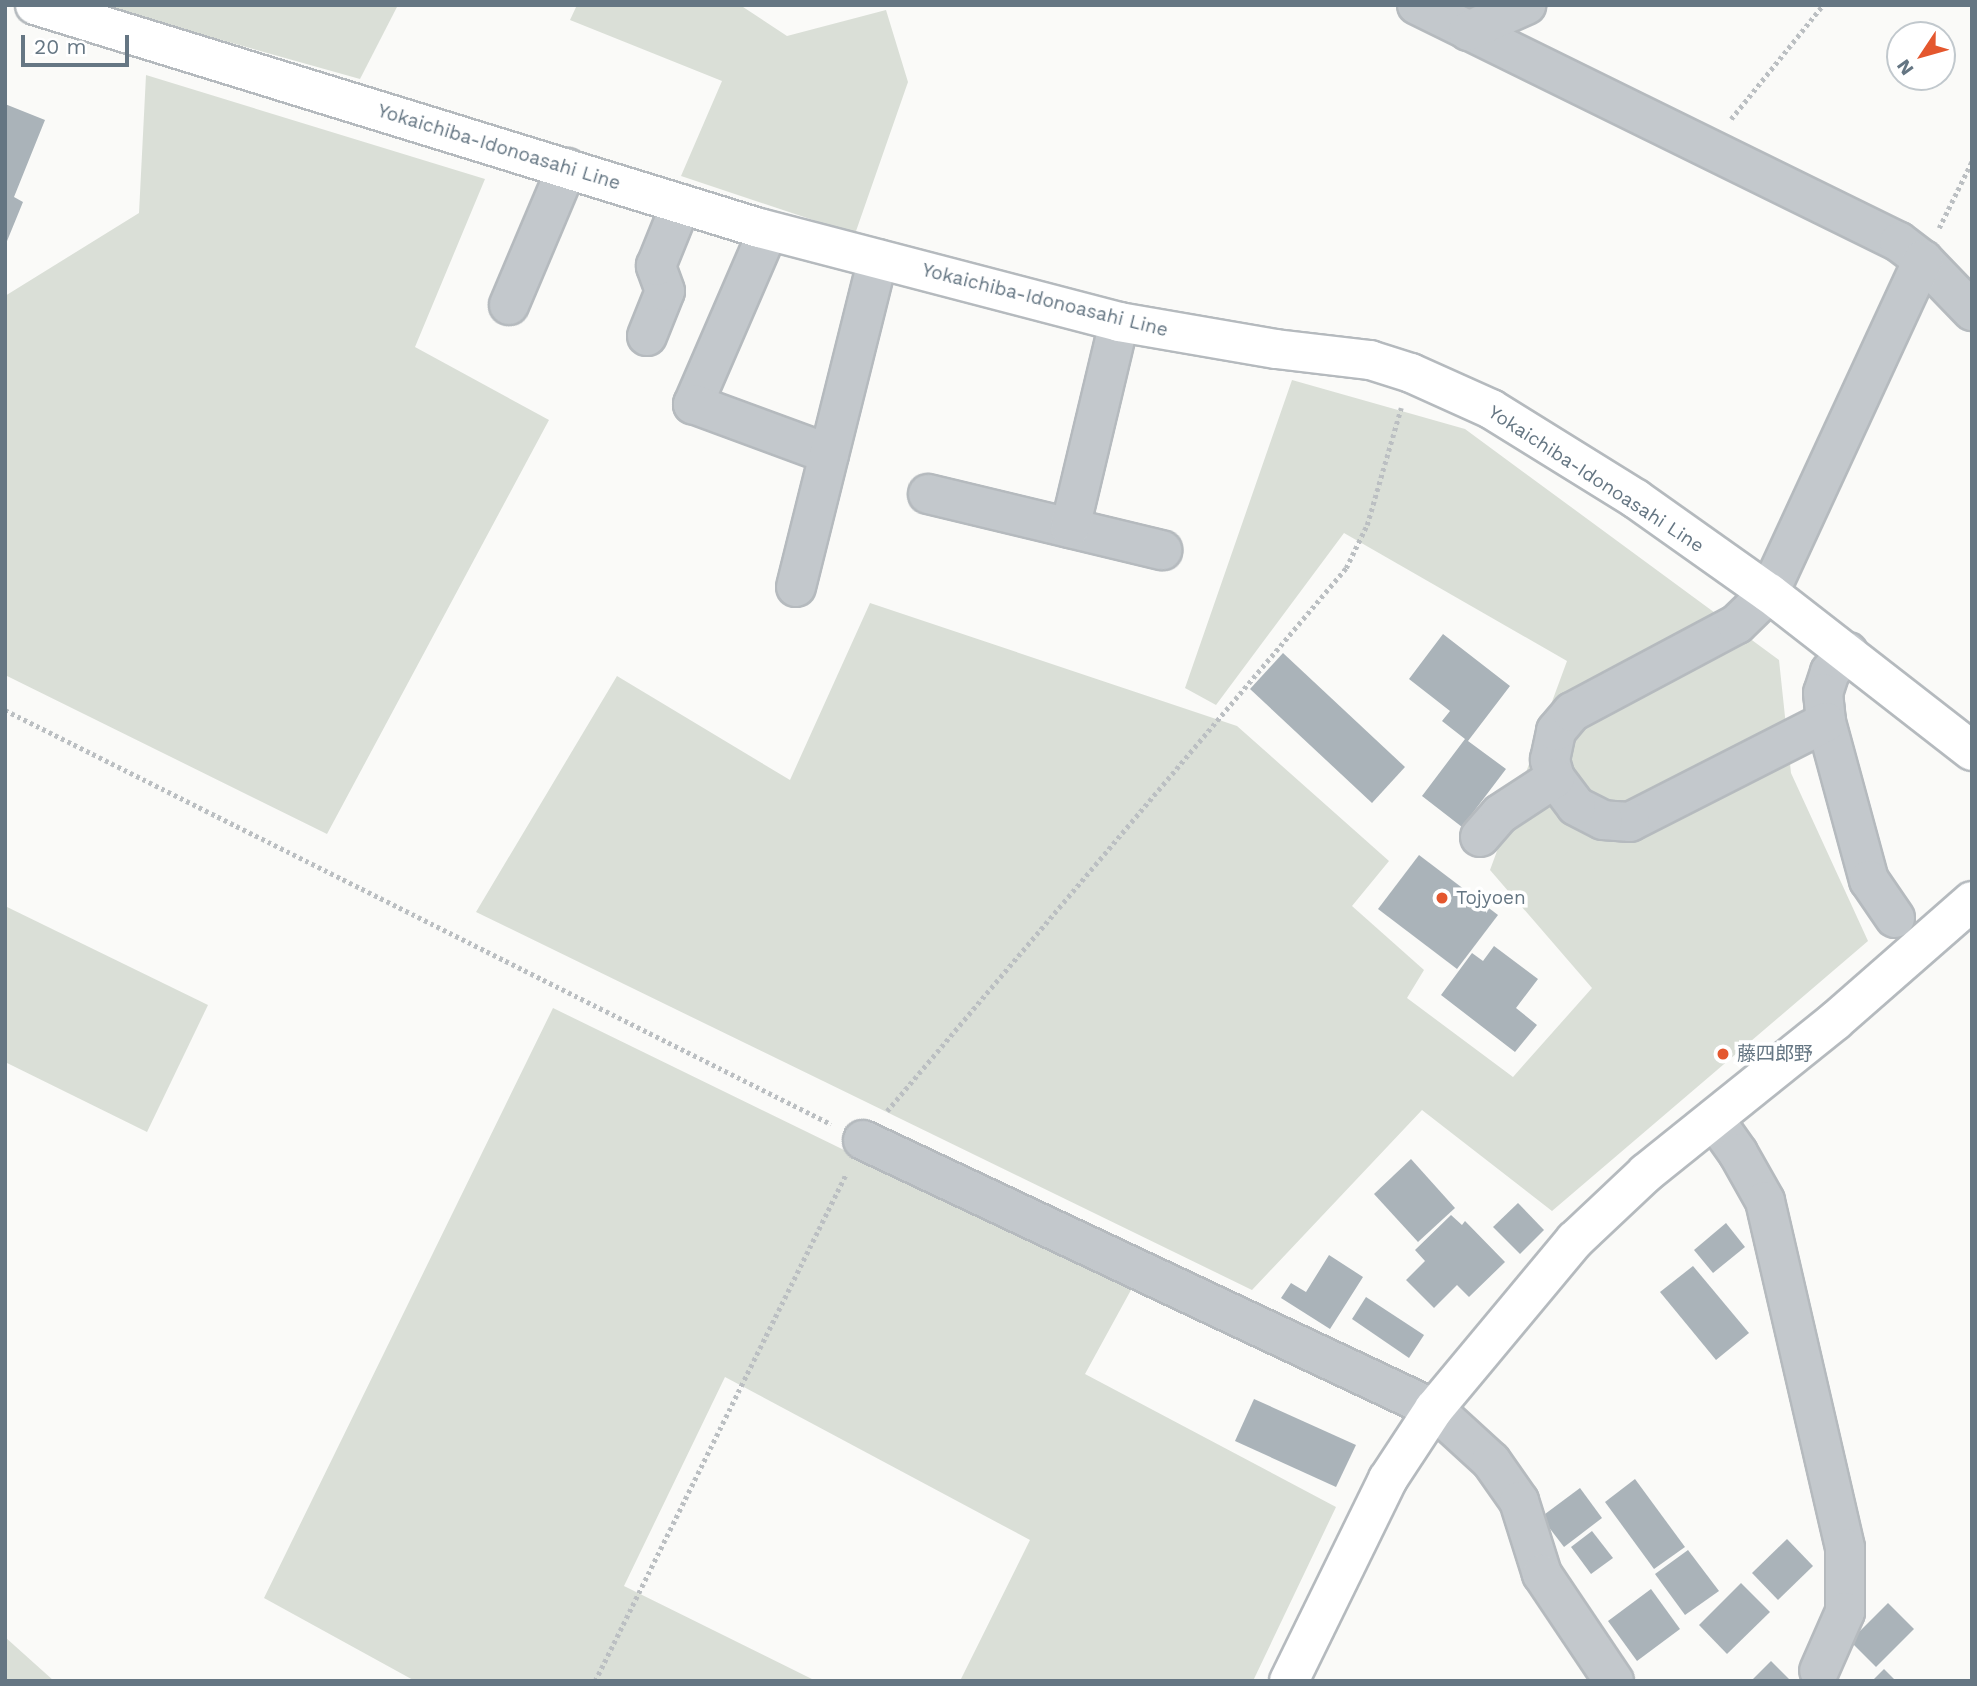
<!DOCTYPE html>
<html>
<head>
<meta charset="utf-8">
<style>
	body { margin:0 }
	#map { position:relative; width:1977px; height:1686px; overflow:hidden; background:#fafaf8; font-family:"Work Sans","Noto Sans JP",sans-serif }
	div>[style] { position:absolute }
	.green>* { inset:0; background:#dadfd7 }
	.building>* { inset:0; background:#aab3b9 }
	.path>* { height:4.5px; margin-top:-2.25px; transform-origin:0; background:repeating-linear-gradient(90deg,#bbbfc2 0 3.5px,transparent 0 7px) }
	.roads { filter:drop-shadow(2px 0 #b5babe) drop-shadow(-2px 0 #b5babe) drop-shadow(0 2px #b5babe) drop-shadow(0 -2px #b5babe) }
	.minor>* { height:38px; margin:-19px; padding:0 19px; transform-origin:19px; border-radius:19px; background:#c3c8cc }
	.major>* { height:38px; margin:-19px; padding:0 19px; transform-origin:19px; border-radius:19px; background:#fff }
	.dots>* { width:19px; height:19px; translate:-50% -50%; box-sizing:border-box; border:4px solid #fff; border-radius:50% }
	span { translate:-50% -50%; white-space:nowrap; text-align:center; line-height:1.15; -webkit-text-stroke:7px #fff; paint-order:stroke }
	.street-label { font-size:19px; color:#657683 }
	.poi-label { font-size:19px; color:#657683 }
	.left { translate:0 -50%; text-align:left }
	.frame { position:absolute; inset:0; border:7px solid #657683; pointer-events:none }
	.north { position:absolute; left:1886px; top:21px; width:70px; height:70px; box-sizing:border-box; background:#fff; border:2px solid #c1c8cd; border-radius:50%; rotate:234deg; font-size:19px; font-weight:700; line-height:28px; text-align:center; color:#657683 }
	.north::after { content:''; display:block; margin:auto; width:24px; height:32px; background:#e4572e; clip-path:polygon(50% 0,100% 100%,50% 72%,0 100%) }
	.scale { position:absolute; left:21px; top:35px; width:108px; height:32px; box-sizing:border-box; border:4px solid #657683; border-top:0; padding-left:9px; font-size:21px; line-height:24px; white-space:nowrap; color:#657683; -webkit-text-stroke:5px #fff; paint-order:stroke }
</style>
</head>
<body>
<div id="map">
	<div class="green">
		<div style="clip-path:polygon(96px 5px,398px 5px,360px 79px)"></div>
		<div style="clip-path:polygon(577px 5px,740px 5px,787px 36px,886px 10px,908px 82px,855px 234px,681px 176px,722px 81px,570px 20px)"></div>
		<div style="clip-path:polygon(146px 75px,485px 179px,415px 347px,549px 420px,327px 834px,5px 675px,5px 296px,139px 213px)"></div>
		<div style="clip-path:polygon(1292px 380px,1465px 429px,1779px 660px,1791px 773px,1868px 941px,1552px 1211px,1422px 1110px,1252px 1290px,476px 912px,617px 676px,790px 780px,870px 603px,1237px 726px,1389px 861px,1352px 906px,1424px 970px,1407px 998px,1513px 1077px,1592px 988px,1490px 870px,1567px 661px,1344px 533px,1216px 705px,1185px 688px)"></div>
		<div style="clip-path:polygon(5px 906px,208px 1005px,147px 1132px,5px 1062px)"></div>
		<div style="clip-path:polygon(553px 1008px,1131px 1290px,1085px 1374px,1336px 1507px,1253px 1681px,960px 1681px,1030px 1540px,725px 1377px,624px 1586px,816px 1681px,415px 1681px,264px 1598px)"></div>
		<div style="clip-path:polygon(5px 1637px,54px 1681px,5px 1681px)"></div>
	</div>
	<div class="building">
		<div style="clip-path:polygon(5px 104px,45px 120px,14px 197px,23px 202px,5px 246px)"></div>
		<div style="clip-path:polygon(1443px 634px,1510px 686px,1468px 741px,1506px 769px,1462px 827px,1422px 796px,1465px 739px,1442px 721px,1450px 711px,1409px 679px)"></div>
		<div style="clip-path:polygon(1283px 653px,1405px 767px,1372px 803px,1250px 689px)"></div>
		<div style="clip-path:polygon(1419px 855px,1498px 915px,1457px 969px,1378px 909px)"></div>
		<div style="clip-path:polygon(1494px 946px,1538px 979px,1516px 1008px,1537px 1025px,1515px 1052px,1441px 995px,1472px 953px,1483px 961px)"></div>
		<div style="clip-path:polygon(1411px 1159px,1455px 1208px,1418px 1242px,1374px 1194px)"></div>
		<div style="clip-path:polygon(1518px 1203px,1544px 1230px,1520px 1254px,1493px 1227px)"></div>
		<div style="clip-path:polygon(1451px 1215px,1462px 1225px,1465px 1221px,1505px 1262px,1469px 1297px,1457px 1285px,1434px 1308px,1406px 1280px,1425px 1261px,1415px 1250px)"></div>
		<div style="clip-path:polygon(1726px 1223px,1745px 1247px,1713px 1273px,1694px 1250px)"></div>
		<div style="clip-path:polygon(1329px 1255px,1363px 1277px,1330px 1329px,1281px 1298px,1291px 1283px,1306px 1292px)"></div>
		<div style="clip-path:polygon(1693px 1266px,1749px 1333px,1716px 1360px,1660px 1292px)"></div>
		<div style="clip-path:polygon(1366px 1297px,1424px 1335px,1409px 1358px,1352px 1319px)"></div>
		<div style="clip-path:polygon(1254px 1399px,1356px 1445px,1336px 1487px,1235px 1441px)"></div>
		<div style="clip-path:polygon(1635px 1479px,1685px 1547px,1654px 1569px,1605px 1502px)"></div>
		<div style="clip-path:polygon(1580px 1488px,1602px 1518px,1564px 1547px,1541px 1517px)"></div>
		<div style="clip-path:polygon(1592px 1531px,1613px 1558px,1591px 1574px,1571px 1547px)"></div>
		<div style="clip-path:polygon(1787px 1539px,1813px 1566px,1778px 1600px,1752px 1573px)"></div>
		<div style="clip-path:polygon(1688px 1550px,1719px 1591px,1685px 1615px,1655px 1574px)"></div>
		<div style="clip-path:polygon(1741px 1583px,1770px 1612px,1727px 1654px,1699px 1625px)"></div>
		<div style="clip-path:polygon(1651px 1589px,1680px 1629px,1637px 1661px,1608px 1621px)"></div>
		<div style="clip-path:polygon(1888px 1603px,1914px 1629px,1876px 1667px,1850px 1641px)"></div>
		<div style="clip-path:polygon(1771px 1661px,1791px 1681px,1751px 1681px)"></div>
		<div style="clip-path:polygon(1884px 1669px,1896px 1681px,1872px 1681px)"></div>
	</div>
	<div class="path">
		<div style="left:1731px;top:119px;width:146px;rotate:-51.1deg"></div>
		<div style="left:1939px;top:228px;width:75px;rotate:-63.8deg"></div>
		<div style="left:5px;top:710px;width:924px;rotate:26.62deg"></div>
		<div style="left:887px;top:1111px;width:711px;rotate:-49.79deg"></div>
		<div style="left:1346px;top:568px;width:48px;rotate:-64deg"></div>
		<div style="left:1367px;top:525px;width:122px;rotate:-73.8deg"></div>
		<div style="left:595px;top:1681px;width:566px;rotate:-63.66deg"></div>
	</div>
	<div class="roads">
		<div class="minor">
			<div style="left:1417px;top:5px;width:537px;rotate:26.18deg"></div>
			<div style="left:1899px;top:242px;width:30px;rotate:37deg"></div>
			<div style="left:1923px;top:260px;width:71px;rotate:46.1deg"></div>
			<div style="left:1468px;top:31px;width:64px;rotate:-24.1deg"></div>
			<div style="left:768px;top:231px;width:189px;rotate:113.4deg"></div>
			<div style="left:693px;top:404px;width:145px;rotate:20.2deg"></div>
			<div style="left:509px;top:305px;width:149px;rotate:-67.1deg"></div>
			<div style="left:647px;top:336px;width:48px;rotate:-68.2deg"></div>
			<div style="left:665px;top:291px;width:27px;rotate:-110deg"></div>
			<div style="left:656px;top:266px;width:67px;rotate:-68deg"></div>
			<div style="left:928px;top:494px;width:241px;rotate:13.5deg"></div>
			<div style="left:1070px;top:528px;width:212px;rotate:-76.6deg"></div>
			<div style="left:796px;top:587px;width:338px;rotate:-76deg"></div>
			<div style="left:1848px;top:652px;width:27px;rotate:132deg"></div>
			<div style="left:1830px;top:672px;width:22px;rotate:108deg"></div>
			<div style="left:1823px;top:693px;width:29px;rotate:84deg"></div>
			<div style="left:1826px;top:722px;width:164px;rotate:74.8deg"></div>
			<div style="left:1869px;top:880px;width:46px;rotate:55.6deg"></div>
			<div style="left:1826px;top:722px;width:220px;rotate:153deg"></div>
			<div style="left:1630px;top:822px;width:27px;rotate:-176deg"></div>
			<div style="left:1603px;top:820px;width:30px;rotate:-153deg"></div>
			<div style="left:1576px;top:806px;width:35px;rotate:-127deg"></div>
			<div style="left:1555px;top:778px;width:19px;rotate:-106deg"></div>
			<div style="left:1550px;top:760px;width:30px;rotate:-78deg"></div>
			<div style="left:1556px;top:731px;width:25px;rotate:-50deg"></div>
			<div style="left:1572px;top:712px;width:187px;rotate:-28.1deg"></div>
			<div style="left:1737px;top:624px;width:45px;rotate:-44.1deg"></div>
			<div style="left:1769px;top:593px;width:367px;rotate:-65.2deg"></div>
			<div style="left:1480px;top:837px;width:30px;rotate:-49deg"></div>
			<div style="left:1500px;top:814px;width:66px;rotate:-33.2deg"></div>
			<div style="left:1714px;top:1119px;width:42px;rotate:54.8deg"></div>
			<div style="left:1738px;top:1153px;width:55px;rotate:60.6deg"></div>
			<div style="left:1765px;top:1201px;width:356px;rotate:77deg"></div>
			<div style="left:1845px;top:1548px;width:64px;rotate:90deg"></div>
			<div style="left:1845px;top:1612px;width:64px;rotate:113.8deg"></div>
			<div style="left:863px;top:1140px;width:631px;rotate:25.23deg"></div>
			<div style="left:1434px;top:1409px;width:77px;rotate:42.4deg"></div>
			<div style="left:1491px;top:1461px;width:49px;rotate:55deg"></div>
			<div style="left:1519px;top:1501px;width:77px;rotate:72.5deg"></div>
			<div style="left:1542px;top:1574px;width:129px;rotate:56.1deg"></div>
		</div>
		<div class="major">
			<div style="left:35px;top:5px;width:758px;rotate:17.12deg"></div>
			<div style="left:759px;top:228px;width:372px;rotate:14.6deg"></div>
			<div style="left:1119px;top:322px;width:159px;rotate:9.8deg"></div>
			<div style="left:1276px;top:349px;width:95px;rotate:6.7deg"></div>
			<div style="left:1370px;top:360px;width:43px;rotate:17.6deg"></div>
			<div style="left:1411px;top:373px;width:88px;rotate:24.2deg"></div>
			<div style="left:1491px;top:409px;width:171px;rotate:31.8deg"></div>
			<div style="left:1636px;top:499px;width:163px;rotate:35.3deg"></div>
			<div style="left:1769px;top:593px;width:257px;rotate:37.9deg"></div>
			<div style="left:1289px;top:1681px;width:225px;rotate:-63.9deg"></div>
			<div style="left:1388px;top:1479px;width:84px;rotate:-56.7deg"></div>
			<div style="left:1434px;top:1409px;width:220px;rotate:-50.2deg"></div>
			<div style="left:1575px;top:1240px;width:98px;rotate:-43.3deg"></div>
			<div style="left:1646px;top:1173px;width:243px;rotate:-38.8deg"></div>
			<div style="left:1835px;top:1021px;width:182px;rotate:-41.2deg"></div>
		</div>
	</div>
	<div class="dots">
		<div style="left:1442px;top:898px;background:#e4572e"></div>
		<div style="left:1723px;top:1054px;background:#e4572e"></div>
	</div>
	<div class="street-label">
		<span style="left:499px;top:147px;rotate:17deg">Yokaichiba-Idonoasahi Line</span>
		<span style="left:1045px;top:300px;rotate:14deg">Yokaichiba-Idonoasahi Line</span>
		<span style="left:1596px;top:479px;rotate:33deg">Yokaichiba-Idonoasahi Line</span>
	</div>
	<div class="poi-label">
		<span class="left" style="left:1456px;top:898px">Tojyoen</span>
		<span class="left" style="left:1737px;top:1054px">藤四郎野</span>
	</div>
	<div class="frame"></div>
	<div class="north">N</div>
	<div class="scale">20 m</div>
</div>
</body>
</html>
